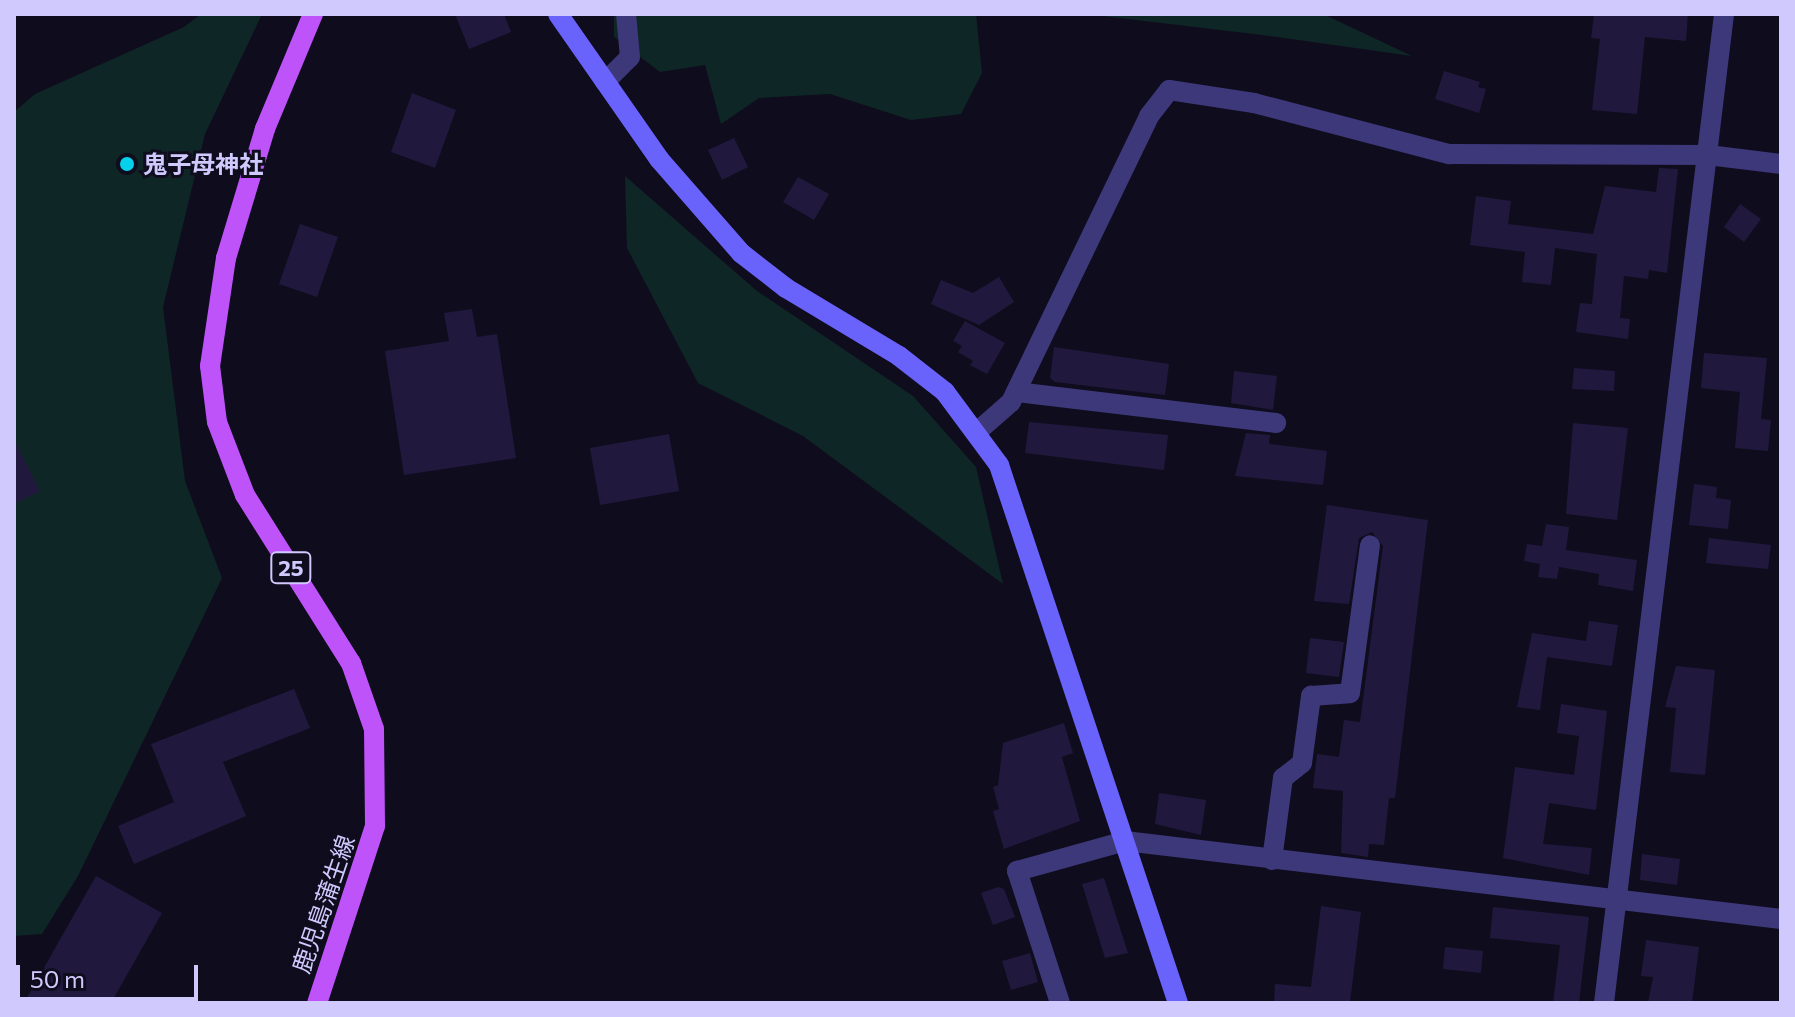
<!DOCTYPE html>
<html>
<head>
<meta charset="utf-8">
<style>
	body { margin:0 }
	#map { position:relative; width:1795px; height:1017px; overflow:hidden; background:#0f0c1d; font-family:Commissioner,"Noto Sans JP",sans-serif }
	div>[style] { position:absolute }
	.green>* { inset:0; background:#0f2626 }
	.building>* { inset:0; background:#21193d }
	.street>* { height:20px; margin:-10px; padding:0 10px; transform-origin:10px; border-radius:10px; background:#3c387a }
	.secondary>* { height:20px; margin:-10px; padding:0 10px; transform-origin:10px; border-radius:10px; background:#6a63fb }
	.primary>* { height:20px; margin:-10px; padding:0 10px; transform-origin:10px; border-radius:10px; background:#bf53fa }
	.dots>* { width:22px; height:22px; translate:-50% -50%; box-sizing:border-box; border:4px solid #0f0c1d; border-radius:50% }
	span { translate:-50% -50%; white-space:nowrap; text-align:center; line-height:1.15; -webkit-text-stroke:6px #0f0c1d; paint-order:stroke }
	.shield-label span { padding:2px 6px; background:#0f0c1d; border:2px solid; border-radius:6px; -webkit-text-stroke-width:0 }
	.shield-label { font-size:22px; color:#d0c9fe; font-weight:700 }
	.poi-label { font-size:24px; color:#d0c9fe; font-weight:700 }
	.left { translate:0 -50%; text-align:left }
	.street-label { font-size:24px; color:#d0c9fe }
	.frame { position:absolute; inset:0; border:16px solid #d0c9fe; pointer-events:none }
	.scale { position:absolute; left:16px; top:965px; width:182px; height:36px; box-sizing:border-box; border:4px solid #d0c9fe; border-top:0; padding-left:10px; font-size:24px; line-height:28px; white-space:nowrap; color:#d0c9fe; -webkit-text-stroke:6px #0f0c1d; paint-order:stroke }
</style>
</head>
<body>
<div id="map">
	<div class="green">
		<div style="clip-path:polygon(201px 14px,262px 14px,205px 134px,163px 307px,185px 481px,222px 578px,78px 876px,42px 934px,14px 936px,14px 112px,35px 94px,184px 27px)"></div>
		<div style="clip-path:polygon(614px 14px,976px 14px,982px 73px,961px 114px,911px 120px,830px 94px,759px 98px,721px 124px,705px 65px,660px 72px,614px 37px)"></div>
		<div style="clip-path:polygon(1086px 14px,1323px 14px,1412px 56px,1262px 35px)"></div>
		<div style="clip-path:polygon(625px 176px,757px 291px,913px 396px,976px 467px,1003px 584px,803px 436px,698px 383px,627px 248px)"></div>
	</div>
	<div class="building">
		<div style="clip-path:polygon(455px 14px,504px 14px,511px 32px,469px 49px)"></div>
		<div style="clip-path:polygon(1594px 14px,1688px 14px,1686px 41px,1645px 37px,1637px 114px,1592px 110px,1600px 39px,1591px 38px)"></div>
		<div style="clip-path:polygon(1444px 71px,1480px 82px,1478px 87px,1486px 89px,1479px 113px,1435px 99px)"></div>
		<div style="clip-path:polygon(412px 93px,456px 110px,435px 168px,391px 152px)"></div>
		<div style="clip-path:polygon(734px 138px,748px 167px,722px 180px,708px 150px)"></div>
		<div style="clip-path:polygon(1659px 168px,1678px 169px,1667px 273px,1649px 270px,1648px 279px,1624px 276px,1620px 318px,1630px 319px,1628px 339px,1576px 332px,1580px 303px,1592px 304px,1597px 254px,1555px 248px,1551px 285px,1522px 282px,1525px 252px,1470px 245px,1476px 196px,1511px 201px,1508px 224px,1593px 234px,1605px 186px,1656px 192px)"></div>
		<div style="clip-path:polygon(798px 177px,829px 194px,814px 220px,783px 202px)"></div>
		<div style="clip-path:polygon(1740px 204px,1761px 219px,1744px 242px,1724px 227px)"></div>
		<div style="clip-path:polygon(300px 224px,338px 237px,317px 297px,279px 284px)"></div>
		<div style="clip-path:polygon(999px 277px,1014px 302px,979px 325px,931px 304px,941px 280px,973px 293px)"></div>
		<div style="clip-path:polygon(472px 309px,477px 337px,497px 334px,516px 458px,404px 475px,385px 351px,449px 341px,444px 313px)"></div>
		<div style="clip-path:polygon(965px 321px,1005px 343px,987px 374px,970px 365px,973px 361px,958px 352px,962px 346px,953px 341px)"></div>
		<div style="clip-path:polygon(1054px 347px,1169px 364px,1165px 395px,1055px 382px,1050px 378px)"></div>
		<div style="clip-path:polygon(1704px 353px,1767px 358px,1761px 419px,1771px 420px,1768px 451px,1735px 448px,1740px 392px,1701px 388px)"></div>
		<div style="clip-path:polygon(1574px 368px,1615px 371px,1614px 391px,1572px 389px)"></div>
		<div style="clip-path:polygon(1234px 371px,1277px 376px,1273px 410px,1231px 403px)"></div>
		<div style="clip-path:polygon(1029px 422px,1168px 435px,1164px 470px,1025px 453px)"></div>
		<div style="clip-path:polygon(1573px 423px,1628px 428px,1617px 520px,1566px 514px)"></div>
		<div style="clip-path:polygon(1246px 433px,1270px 435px,1269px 444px,1327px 451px,1323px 485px,1235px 476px)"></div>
		<div style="clip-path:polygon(669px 434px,679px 491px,600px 505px,590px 448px)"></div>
		<div style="clip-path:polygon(14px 440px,40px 491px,14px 504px)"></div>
		<div style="clip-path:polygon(1694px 484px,1717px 487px,1716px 498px,1731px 500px,1728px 529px,1689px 525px)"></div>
		<div style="clip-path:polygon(1327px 505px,1428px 520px,1395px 798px,1389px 798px,1384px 845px,1369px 844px,1368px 857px,1341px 853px,1343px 791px,1313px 788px,1317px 754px,1339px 757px,1344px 720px,1360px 722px,1383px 546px,1372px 532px,1359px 538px,1349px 604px,1314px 601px)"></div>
		<div style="clip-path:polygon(1546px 524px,1569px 527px,1566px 550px,1637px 560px,1633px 591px,1598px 585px,1599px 574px,1559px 567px,1557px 579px,1538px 577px,1540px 564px,1524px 561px,1527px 544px,1542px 546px)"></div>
		<div style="clip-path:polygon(1709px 538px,1771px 545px,1768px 569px,1706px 563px)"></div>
		<div style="clip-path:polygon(1589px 621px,1618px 625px,1612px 666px,1547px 657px,1540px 710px,1517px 707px,1532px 633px,1586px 641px)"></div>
		<div style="clip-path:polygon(1310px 638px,1344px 642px,1339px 677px,1306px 673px)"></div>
		<div style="clip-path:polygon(1676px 666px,1715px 670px,1705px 775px,1670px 772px,1676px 708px,1665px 707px)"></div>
		<div style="clip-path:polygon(294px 689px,310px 728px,223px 762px,246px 816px,134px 864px,118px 826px,174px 802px,151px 744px)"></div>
		<div style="clip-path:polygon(1561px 704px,1607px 711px,1596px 810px,1549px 803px,1543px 844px,1592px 848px,1589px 875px,1503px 858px,1515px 767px,1574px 775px,1579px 736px,1557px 733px)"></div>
		<div style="clip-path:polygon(1064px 723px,1073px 753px,1062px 757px,1080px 821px,1004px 849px,993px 811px,999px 809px,993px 787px,998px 785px,1003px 743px)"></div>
		<div style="clip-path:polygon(1159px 793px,1206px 800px,1201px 835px,1155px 824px)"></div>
		<div style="clip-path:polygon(1642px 854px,1680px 859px,1677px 885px,1640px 880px)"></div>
		<div style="clip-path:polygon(96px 876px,162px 913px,111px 1003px,24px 1003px)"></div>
		<div style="clip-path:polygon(1104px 878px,1128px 953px,1105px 958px,1082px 884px)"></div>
		<div style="clip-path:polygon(998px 887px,1004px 889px,1015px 917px,993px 925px,981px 893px)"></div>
		<div style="clip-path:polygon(1321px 906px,1361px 912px,1350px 1003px,1274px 1003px,1275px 984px,1311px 987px)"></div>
		<div style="clip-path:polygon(1493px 907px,1589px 917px,1579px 1003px,1553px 1003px,1560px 945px,1490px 938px)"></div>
		<div style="clip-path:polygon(1646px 940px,1699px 947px,1692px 1003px,1648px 1003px,1653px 977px,1641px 976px)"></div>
		<div style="clip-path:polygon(1445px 947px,1483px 951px,1481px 973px,1443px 969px)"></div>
		<div style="clip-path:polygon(1030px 953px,1038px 982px,1011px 990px,1002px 961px)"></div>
	</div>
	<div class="street">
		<div style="left:605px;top:82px;width:35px;rotate:-45deg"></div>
		<div style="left:630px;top:57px;width:43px;rotate:-95.3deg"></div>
		<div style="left:1016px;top:392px;width:262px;rotate:6.8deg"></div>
		<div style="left:978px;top:431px;width:44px;rotate:-41.3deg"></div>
		<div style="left:1011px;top:402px;width:318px;rotate:-64.2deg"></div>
		<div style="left:1149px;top:116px;width:33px;rotate:-52deg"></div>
		<div style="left:1169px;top:90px;width:86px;rotate:8.7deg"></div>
		<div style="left:1254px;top:103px;width:202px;rotate:14.7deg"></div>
		<div style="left:1449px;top:154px;width:259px;rotate:0.2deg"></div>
		<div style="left:1708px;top:155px;width:74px;rotate:7deg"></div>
		<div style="left:1272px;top:860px;width:83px;rotate:-82.4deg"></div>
		<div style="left:1283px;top:778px;width:24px;rotate:-38deg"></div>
		<div style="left:1302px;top:763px;width:68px;rotate:-82.3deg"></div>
		<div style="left:1311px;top:696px;width:39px;rotate:-4deg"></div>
		<div style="left:1350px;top:693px;width:149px;rotate:-82.3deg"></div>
		<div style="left:1060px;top:1003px;width:139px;rotate:-108deg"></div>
		<div style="left:1017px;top:871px;width:112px;rotate:-15.5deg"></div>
		<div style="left:1125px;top:841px;width:661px;rotate:6.78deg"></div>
		<div style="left:1604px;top:1003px;width:996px;rotate:-83.08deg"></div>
	</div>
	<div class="secondary">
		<div style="left:558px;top:14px;width:177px;rotate:55.1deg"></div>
		<div style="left:659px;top:159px;width:125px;rotate:48.9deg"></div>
		<div style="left:741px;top:253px;width:57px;rotate:37.9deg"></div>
		<div style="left:786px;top:288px;width:132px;rotate:31deg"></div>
		<div style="left:899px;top:356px;width:58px;rotate:38deg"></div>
		<div style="left:945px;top:392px;width:91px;rotate:53.5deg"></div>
		<div style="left:999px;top:465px;width:567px;rotate:71.6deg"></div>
	</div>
	<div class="primary">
		<div style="left:313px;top:14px;width:125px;rotate:112.7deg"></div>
		<div style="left:265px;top:129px;width:135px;rotate:106.8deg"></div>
		<div style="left:226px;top:258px;width:109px;rotate:98.4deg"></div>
		<div style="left:210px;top:366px;width:56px;rotate:82.9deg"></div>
		<div style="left:217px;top:422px;width:78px;rotate:69deg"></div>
		<div style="left:245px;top:495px;width:199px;rotate:57.8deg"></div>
		<div style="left:351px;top:663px;width:70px;rotate:70.8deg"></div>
		<div style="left:374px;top:729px;width:97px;rotate:89.4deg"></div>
		<div style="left:375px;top:826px;width:186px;rotate:108.1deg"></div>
	</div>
	<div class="dots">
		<div style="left:127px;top:164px;background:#06d1ec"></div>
	</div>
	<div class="shield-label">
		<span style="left:291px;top:568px">25</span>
	</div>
	<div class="poi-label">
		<span class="left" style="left:143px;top:164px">鬼子母神社</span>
	</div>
	<div class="street-label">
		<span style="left:323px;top:904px;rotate:-71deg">鹿児島蒲生線</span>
	</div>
	<div class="frame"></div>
	<div class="scale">50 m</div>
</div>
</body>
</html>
